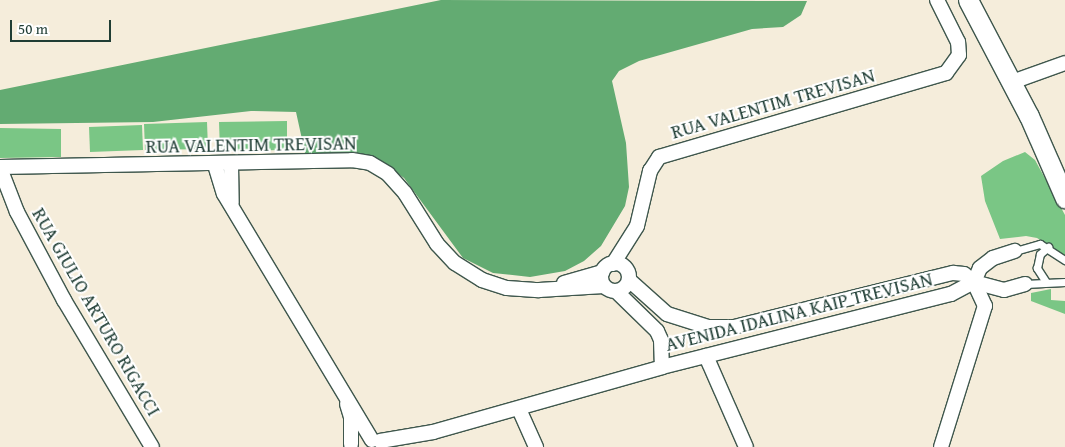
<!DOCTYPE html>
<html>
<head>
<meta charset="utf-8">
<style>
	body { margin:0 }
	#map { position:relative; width:1065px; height:447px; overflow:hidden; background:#f5eddb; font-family:"Gentium Book Plus",serif }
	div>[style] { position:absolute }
	.green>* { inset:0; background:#7ac685 }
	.forest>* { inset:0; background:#63ab72 }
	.roads { filter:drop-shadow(1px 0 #3f574d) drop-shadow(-1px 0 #3f574d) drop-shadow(0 1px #3f574d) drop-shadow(0 -1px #3f574d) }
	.lane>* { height:7px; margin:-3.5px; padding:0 3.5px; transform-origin:3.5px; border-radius:3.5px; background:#fff }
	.street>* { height:14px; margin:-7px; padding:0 7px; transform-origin:7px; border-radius:7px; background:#fff }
	.street>.ring { margin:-7px; padding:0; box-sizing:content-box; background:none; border:14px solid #fff; border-radius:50% }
	.secondary>* { height:19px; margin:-9.5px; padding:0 9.5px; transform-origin:9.5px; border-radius:9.5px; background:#fff }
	span { translate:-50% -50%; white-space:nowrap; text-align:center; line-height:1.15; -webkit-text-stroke:4px #fff; paint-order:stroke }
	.street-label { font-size:19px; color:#1f3d34 }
	.scale { position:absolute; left:10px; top:20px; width:101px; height:22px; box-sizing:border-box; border:2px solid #1f3d34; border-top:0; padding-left:6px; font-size:15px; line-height:18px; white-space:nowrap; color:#1f3d34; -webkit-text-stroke:4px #fff; paint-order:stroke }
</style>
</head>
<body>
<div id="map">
	<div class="green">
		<div style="clip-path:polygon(287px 121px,287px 150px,220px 151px,219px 122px)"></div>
		<div style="clip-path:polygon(207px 122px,208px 149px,145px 150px,144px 124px)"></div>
		<div style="clip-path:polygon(142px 125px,143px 150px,90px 152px,89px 127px)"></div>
		<div style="clip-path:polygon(0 128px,61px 129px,61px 157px,0 158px)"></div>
		<div style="clip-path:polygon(1025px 152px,1035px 160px,1065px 215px,1065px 256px,1037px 238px,1026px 236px,1000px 239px,985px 201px,981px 176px,1003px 161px)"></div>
		<div style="clip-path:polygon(1051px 289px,1051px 300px,1065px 301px,1065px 314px,1031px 301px,1031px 293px)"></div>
	</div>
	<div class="forest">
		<div style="clip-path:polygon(441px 0,807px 1px,801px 15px,783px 27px,752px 29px,639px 61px,619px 71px,612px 81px,626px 143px,629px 187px,625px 206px,601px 246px,584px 261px,565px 271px,530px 277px,493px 273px,463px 258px,404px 178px,380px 161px,341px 154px,305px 153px,296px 112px,251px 111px,153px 122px,0 124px,0 90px)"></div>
	</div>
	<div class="roads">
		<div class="lane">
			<div style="left:1015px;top:251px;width:26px;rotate:-16deg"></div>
			<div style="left:1040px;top:244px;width:30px;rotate:33deg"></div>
			<div style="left:1046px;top:282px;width:17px;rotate:-123deg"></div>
			<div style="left:1037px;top:268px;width:14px;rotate:-78deg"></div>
			<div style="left:1040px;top:254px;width:11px;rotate:-41deg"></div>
			<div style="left:1025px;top:284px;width:40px;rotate:-2.9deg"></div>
		</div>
		<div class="street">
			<div style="left:1012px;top:82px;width:56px;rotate:-19.7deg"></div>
			<div style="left:231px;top:164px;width:39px;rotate:89deg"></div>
			<div style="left:215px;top:165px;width:30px;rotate:73deg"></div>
			<div style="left:224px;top:194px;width:287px;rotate:59deg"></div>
			<div style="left:0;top:167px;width:352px;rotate:-1.1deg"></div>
			<div style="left:352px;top:160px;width:18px;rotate:9deg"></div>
			<div style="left:370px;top:163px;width:21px;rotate:31deg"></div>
			<div style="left:388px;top:174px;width:25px;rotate:48deg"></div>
			<div style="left:405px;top:193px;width:60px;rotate:57.9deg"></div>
			<div style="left:437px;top:244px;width:26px;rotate:47deg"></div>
			<div style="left:455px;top:263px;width:32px;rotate:32deg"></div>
			<div style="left:482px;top:280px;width:26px;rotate:18deg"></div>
			<div style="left:507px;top:288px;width:32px;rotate:4deg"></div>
			<div style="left:539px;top:290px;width:65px;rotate:-3.5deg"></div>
			<div style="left:0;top:168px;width:47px;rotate:68.9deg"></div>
			<div style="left:17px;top:212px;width:100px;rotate:61.9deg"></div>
			<div style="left:64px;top:300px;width:171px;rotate:59.1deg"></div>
			<div class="ring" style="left:601px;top:263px;width:14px;height:14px"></div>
			<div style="left:613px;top:264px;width:45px;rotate:-57.7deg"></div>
			<div style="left:637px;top:226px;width:57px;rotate:-76.7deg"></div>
			<div style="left:650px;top:171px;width:17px;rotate:-57deg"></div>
			<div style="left:659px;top:157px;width:299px;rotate:-16.3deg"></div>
			<div style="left:946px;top:73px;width:22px;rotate:-54deg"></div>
			<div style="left:959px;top:55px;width:13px;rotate:-94deg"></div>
			<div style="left:958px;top:42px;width:47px;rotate:-116.6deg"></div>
			<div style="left:629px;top:280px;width:51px;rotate:41.8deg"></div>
			<div style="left:667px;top:314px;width:43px;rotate:17.6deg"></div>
			<div style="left:708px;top:327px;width:26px"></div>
			<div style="left:734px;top:327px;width:226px;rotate:-13.9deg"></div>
			<div style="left:953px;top:273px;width:11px;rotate:5deg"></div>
			<div style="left:964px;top:274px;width:13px;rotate:39deg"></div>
			<div style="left:974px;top:282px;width:15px;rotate:-67deg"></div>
			<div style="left:980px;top:268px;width:16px;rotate:-38deg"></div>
			<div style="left:993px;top:258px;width:23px;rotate:-18deg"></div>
			<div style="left:564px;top:283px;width:40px;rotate:-16deg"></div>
			<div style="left:616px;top:291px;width:57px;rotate:44.3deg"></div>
			<div style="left:657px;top:331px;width:10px;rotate:66deg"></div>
			<div style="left:661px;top:340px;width:27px;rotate:88deg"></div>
			<div style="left:706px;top:356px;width:99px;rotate:66.3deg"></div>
			<div style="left:347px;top:404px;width:14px;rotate:73deg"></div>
			<div style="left:351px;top:417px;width:27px;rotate:90deg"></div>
			<div style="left:519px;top:409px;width:42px;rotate:65.9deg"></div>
			<div style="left:380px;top:441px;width:54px;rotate:-9.6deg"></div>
			<div style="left:433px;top:432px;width:238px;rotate:-15.8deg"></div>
			<div style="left:662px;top:367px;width:298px;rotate:-14.2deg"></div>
			<div style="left:951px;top:294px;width:26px;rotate:-28deg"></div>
			<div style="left:974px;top:282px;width:31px;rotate:15deg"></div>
			<div style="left:1004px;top:290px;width:22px;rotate:-16deg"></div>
			<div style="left:941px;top:447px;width:148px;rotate:-72.7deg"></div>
			<div style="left:985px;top:306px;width:26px;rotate:-115deg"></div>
		</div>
		<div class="secondary">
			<div style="left:968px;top:0;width:131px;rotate:62.3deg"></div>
			<div style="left:1029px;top:116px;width:90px;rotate:66.3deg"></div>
		</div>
	</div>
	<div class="street-label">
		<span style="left:773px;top:104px;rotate:-16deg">RUA VALENTIM TREVISAN</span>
		<span style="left:251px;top:145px;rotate:-1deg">RUA VALENTIM TREVISAN</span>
		<span style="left:96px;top:312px;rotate:60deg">RUA GIULIO ARTURO RIGACCI</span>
		<span style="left:799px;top:312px;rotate:-14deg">AVENIDA IDALINA KAIP TREVISAN</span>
	</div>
	<div class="scale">50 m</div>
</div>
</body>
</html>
